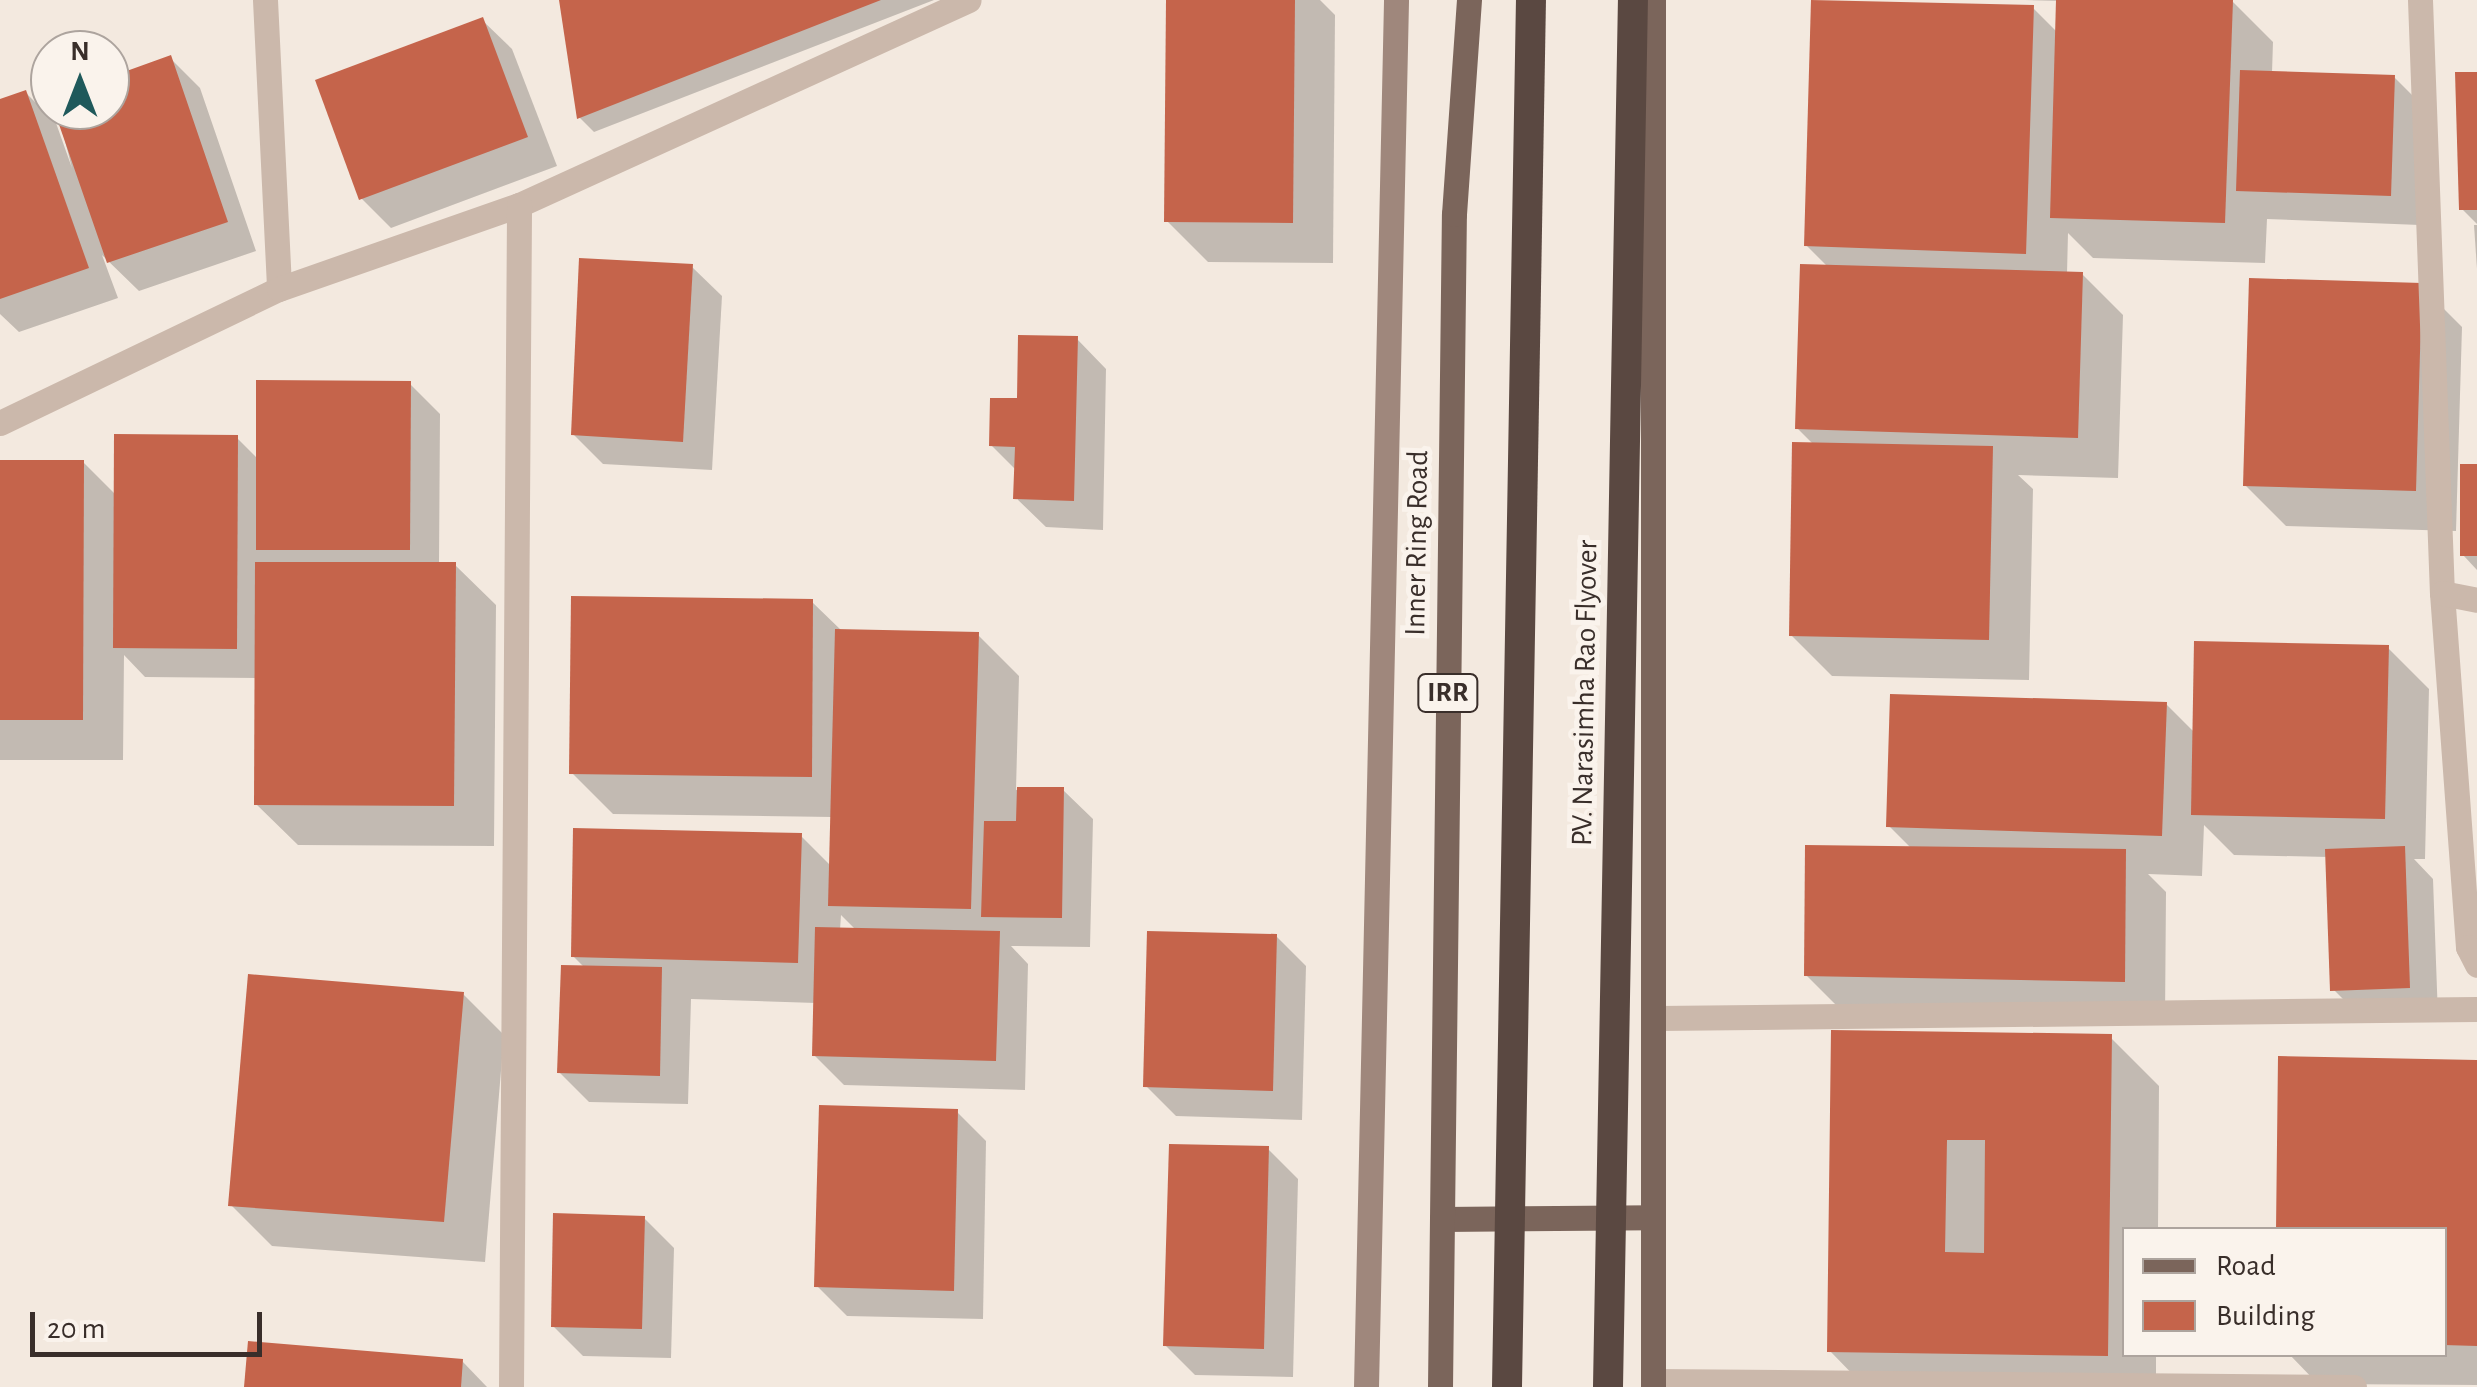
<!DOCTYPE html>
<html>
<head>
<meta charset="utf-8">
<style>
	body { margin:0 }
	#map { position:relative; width:2477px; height:1387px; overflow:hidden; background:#f3e9df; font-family:"Alegreya Sans",sans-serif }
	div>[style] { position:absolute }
	.shadow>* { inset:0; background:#0003 }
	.building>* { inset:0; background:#c5644b }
	.street>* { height:25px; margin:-12.5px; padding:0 12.5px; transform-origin:12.5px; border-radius:12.5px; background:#cbb8ab }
	.secondary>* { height:25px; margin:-12.5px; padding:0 12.5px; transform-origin:12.5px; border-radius:12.5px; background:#9f877c }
	.primary>* { height:25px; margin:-12.5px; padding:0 12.5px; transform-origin:12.5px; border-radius:12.5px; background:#7b655b }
	.highway-bridge>* { height:30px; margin:-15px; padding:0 15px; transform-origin:15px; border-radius:15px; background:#5a4841 }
	span { translate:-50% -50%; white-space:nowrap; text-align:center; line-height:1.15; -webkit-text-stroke:10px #faf3ec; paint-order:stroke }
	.shield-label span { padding:2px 8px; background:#faf3ec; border:2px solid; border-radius:8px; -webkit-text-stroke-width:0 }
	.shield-label { font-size:28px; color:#392e2a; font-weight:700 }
	.street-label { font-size:30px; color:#392e2a }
	.legend { position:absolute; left:2122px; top:1227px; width:325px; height:130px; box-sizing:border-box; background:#faf3ec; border:2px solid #ada49e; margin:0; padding:12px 18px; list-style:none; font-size:30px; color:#392e2a }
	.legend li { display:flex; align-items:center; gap:20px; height:50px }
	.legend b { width:50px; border:2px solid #ada49e }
	.north { position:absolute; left:30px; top:30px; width:100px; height:100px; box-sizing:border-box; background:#faf3ec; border:2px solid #ada49e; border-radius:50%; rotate:0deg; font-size:28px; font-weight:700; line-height:40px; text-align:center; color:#392e2a }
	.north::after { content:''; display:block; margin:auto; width:35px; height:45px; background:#1f595b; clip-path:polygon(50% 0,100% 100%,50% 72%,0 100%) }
	.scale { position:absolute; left:30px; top:1312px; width:232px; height:45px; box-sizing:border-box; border:5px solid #392e2a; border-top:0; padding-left:12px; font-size:30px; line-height:35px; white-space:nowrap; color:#392e2a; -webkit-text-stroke:8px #faf3ec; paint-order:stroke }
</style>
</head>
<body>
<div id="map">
	<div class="shadow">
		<div style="clip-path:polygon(561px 0,934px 0,594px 132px,579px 117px)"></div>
		<div style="clip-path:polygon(1169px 0,1320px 0,1335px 15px,1333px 263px,1208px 262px,1167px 221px)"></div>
		<div style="clip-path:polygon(2025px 0,2232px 1px,2273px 42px,2272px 73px,2394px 77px,2424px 107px,2420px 225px,2267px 219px,2265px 263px,2093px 258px,2068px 233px,2067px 274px,2082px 274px,2123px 315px,2118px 478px,2018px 475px,2033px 489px,2029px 680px,1832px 676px,1791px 635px,1814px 445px,1797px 428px,1828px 267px,1806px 245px,2033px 8px,2057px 32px,2058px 1px)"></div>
		<div style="clip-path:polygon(482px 20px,512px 49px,557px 166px,391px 228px,361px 198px)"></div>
		<div style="clip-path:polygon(170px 58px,200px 88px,256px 251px,139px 291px,102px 255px,118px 298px,19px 332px,0 314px,0 102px,26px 93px,56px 123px,72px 168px,57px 110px,110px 110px,110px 79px)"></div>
		<div style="clip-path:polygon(2477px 74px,2477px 224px,2462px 209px)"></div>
		<div style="clip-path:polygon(2474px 225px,2477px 225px,2477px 269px)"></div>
		<div style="clip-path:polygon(692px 267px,722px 296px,712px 470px,603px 464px,573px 434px)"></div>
		<div style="clip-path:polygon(2421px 286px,2462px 327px,2456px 531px,2286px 526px,2245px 485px)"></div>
		<div style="clip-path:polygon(1077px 339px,1106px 369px,1103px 530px,1046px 527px,1016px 498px,1016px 470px,991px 445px)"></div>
		<div style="clip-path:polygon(410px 384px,440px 414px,439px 564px,454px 564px,496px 605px,494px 846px,298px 845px,256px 804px,257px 678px,145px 677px,124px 655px,123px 760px,0 760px,0 462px,83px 462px,116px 495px,237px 438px,259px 460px)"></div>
		<div style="clip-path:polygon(2477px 466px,2477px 570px,2463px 555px)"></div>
		<div style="clip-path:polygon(evenodd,812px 602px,842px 631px,978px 635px,1019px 676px,1016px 790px,1063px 790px,1093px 819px,1090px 947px,1011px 946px,1028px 964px,1025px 1090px,844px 1085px,814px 1055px,816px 1003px,691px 999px,688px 1104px,589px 1102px,559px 1072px,585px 968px,573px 956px,801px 836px,831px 866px,833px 817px,613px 814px,572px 773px,812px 602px,841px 915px,857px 931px,840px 930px,841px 915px)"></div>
		<div style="clip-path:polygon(2388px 648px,2429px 689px,2425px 859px,2414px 859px,2433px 879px,2438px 1017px,2363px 1019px,2333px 989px,2328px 857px,2234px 855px,2204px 825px,2202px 876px,2148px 874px,2166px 892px,2165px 1022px,1847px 1016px,1806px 975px,1912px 849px,1889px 826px,2166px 704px,2195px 733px)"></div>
		<div style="clip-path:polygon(1276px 936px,1306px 966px,1302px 1120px,1176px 1116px,1146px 1086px)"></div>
		<div style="clip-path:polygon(463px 994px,504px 1035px,485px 1262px,272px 1246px,231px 1205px)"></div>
		<div style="clip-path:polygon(1833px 1033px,2110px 1037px,2159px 1086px,2158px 1230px,2124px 1230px,2124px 1354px,2156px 1354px,2156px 1387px,1865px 1387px,1830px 1351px)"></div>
		<div style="clip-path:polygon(2477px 1062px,2477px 1385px,2318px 1384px,2289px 1354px,2444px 1354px,2444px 1230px)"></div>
		<div style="clip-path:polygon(957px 1112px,986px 1141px,983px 1319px,847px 1316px,817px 1286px)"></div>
		<div style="clip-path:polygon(1268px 1149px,1298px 1179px,1293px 1377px,1195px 1375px,1165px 1345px)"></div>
		<div style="clip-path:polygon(644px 1218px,674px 1248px,671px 1358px,583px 1356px,553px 1326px)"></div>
		<div style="clip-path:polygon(462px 1361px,487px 1387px,246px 1387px)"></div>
	</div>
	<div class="building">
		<div style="clip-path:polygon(559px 0,881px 0,577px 119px)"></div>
		<div style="clip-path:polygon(1166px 0,1295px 0,1293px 223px,1164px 222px)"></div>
		<div style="clip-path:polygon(1811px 0,2034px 5px,2026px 254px,1804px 246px)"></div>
		<div style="clip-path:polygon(2056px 0,2233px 0,2225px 223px,2050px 218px)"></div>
		<div style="clip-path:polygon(483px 17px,528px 137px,359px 200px,315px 80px)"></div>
		<div style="clip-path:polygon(171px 55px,228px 222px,107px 263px,54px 110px,110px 110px,110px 77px)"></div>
		<div style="clip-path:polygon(2240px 70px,2395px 75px,2391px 196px,2236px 191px)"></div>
		<div style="clip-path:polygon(2455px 72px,2477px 72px,2477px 210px,2459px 210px)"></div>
		<div style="clip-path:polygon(26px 90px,89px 268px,0 299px,0 99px)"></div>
		<div style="clip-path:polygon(579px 258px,693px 264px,683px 442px,571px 435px)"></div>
		<div style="clip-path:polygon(1800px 264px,2083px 272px,2078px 438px,1795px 429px)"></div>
		<div style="clip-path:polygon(2249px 278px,2422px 283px,2416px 491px,2243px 486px)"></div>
		<div style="clip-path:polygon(1018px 335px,1078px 336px,1074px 501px,1013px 499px,1015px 447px,989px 446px,990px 398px,1017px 398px)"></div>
		<div style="clip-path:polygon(256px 380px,411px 381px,410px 550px,256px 550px)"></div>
		<div style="clip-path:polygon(114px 434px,238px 435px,237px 649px,113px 648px)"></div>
		<div style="clip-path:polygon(1792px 442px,1993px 446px,1989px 640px,1789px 636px)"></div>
		<div style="clip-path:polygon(0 460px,84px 460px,83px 720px,0 720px)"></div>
		<div style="clip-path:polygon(2460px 464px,2477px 464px,2477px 556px,2460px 556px)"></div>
		<div style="clip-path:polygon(255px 562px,456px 562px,454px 806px,254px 805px)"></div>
		<div style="clip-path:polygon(571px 596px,813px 599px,812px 777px,569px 774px)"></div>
		<div style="clip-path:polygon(835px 629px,979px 632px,971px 909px,828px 906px)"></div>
		<div style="clip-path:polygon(2194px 641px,2389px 645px,2385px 819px,2191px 815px)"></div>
		<div style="clip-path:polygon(1890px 694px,2167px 702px,2162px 836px,1886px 827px)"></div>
		<div style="clip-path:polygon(1017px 787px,1064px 787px,1062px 918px,981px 917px,984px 821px,1016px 821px)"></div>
		<div style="clip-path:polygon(573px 828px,802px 833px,798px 963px,571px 957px)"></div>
		<div style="clip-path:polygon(1805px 845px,2126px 849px,2125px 982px,1804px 976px)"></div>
		<div style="clip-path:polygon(2405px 846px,2410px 988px,2330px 991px,2325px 849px)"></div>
		<div style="clip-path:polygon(815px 927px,1000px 931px,996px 1061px,812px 1056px)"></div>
		<div style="clip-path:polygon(1147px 931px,1277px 934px,1273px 1091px,1143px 1087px)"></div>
		<div style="clip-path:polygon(561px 965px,662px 967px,660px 1076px,557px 1073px)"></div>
		<div style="clip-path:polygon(248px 974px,464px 992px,444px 1222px,228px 1206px)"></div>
		<div style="clip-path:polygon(evenodd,1831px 1030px,2112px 1034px,2108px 1356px,1827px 1352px,1831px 1030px,1947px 1140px,1985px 1140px,1984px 1253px,1945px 1252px,1947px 1140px)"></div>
		<div style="clip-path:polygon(2278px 1056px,2477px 1060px,2477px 1346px,2444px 1345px,2444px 1230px,2276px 1230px)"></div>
		<div style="clip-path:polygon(819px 1105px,958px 1109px,954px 1291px,814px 1287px)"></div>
		<div style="clip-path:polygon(1169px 1144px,1269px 1146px,1264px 1349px,1163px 1346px)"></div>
		<div style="clip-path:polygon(553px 1213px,645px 1216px,642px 1329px,551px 1327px)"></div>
		<div style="clip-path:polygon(248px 1341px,463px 1359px,461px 1387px,244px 1387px)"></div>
	</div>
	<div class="street">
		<div style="left:265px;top:0;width:289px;rotate:87.2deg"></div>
		<div style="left:2420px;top:0;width:593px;rotate:87.88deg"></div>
		<div style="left:2442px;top:593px;width:355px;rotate:85.8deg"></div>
		<div style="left:2468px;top:947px;width:20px;rotate:63deg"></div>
		<div style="left:0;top:423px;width:310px;rotate:-25.7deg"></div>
		<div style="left:279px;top:289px;width:254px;rotate:-19.3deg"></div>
		<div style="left:519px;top:205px;width:494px;rotate:-24.5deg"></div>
		<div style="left:2442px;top:593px;width:36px;rotate:11deg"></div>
		<div style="left:1658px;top:1018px;width:819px;rotate:-0.63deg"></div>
		<div style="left:1653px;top:1381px;width:701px;rotate:0.49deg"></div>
		<div style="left:511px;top:1387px;width:1182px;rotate:-89.61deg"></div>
	</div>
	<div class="secondary">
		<div style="left:1366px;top:1387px;width:1387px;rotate:-88.76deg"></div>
	</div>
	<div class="primary">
		<div style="left:1442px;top:1219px;width:211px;rotate:-0.5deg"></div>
		<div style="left:1440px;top:1387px;width:1173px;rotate:-89.32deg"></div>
		<div style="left:1454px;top:214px;width:215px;rotate:-86deg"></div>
		<div style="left:1653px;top:1387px;width:1387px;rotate:-90deg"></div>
	</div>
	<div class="highway-bridge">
		<div style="left:1507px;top:1387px;width:1387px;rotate:-89.01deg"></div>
		<div style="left:1608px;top:1387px;width:1387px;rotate:-88.97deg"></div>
	</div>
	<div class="shield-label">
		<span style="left:1448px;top:693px">IRR</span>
	</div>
	<div class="street-label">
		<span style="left:1417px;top:543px;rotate:-89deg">Inner Ring Road</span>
		<span style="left:1585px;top:693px;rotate:-89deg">P.V. Narasimha Rao Flyover</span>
	</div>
	<ul class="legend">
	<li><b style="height:12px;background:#7b655b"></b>Road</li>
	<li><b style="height:28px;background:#c5644b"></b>Building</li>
	</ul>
	<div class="north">N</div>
	<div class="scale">20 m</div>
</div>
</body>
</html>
